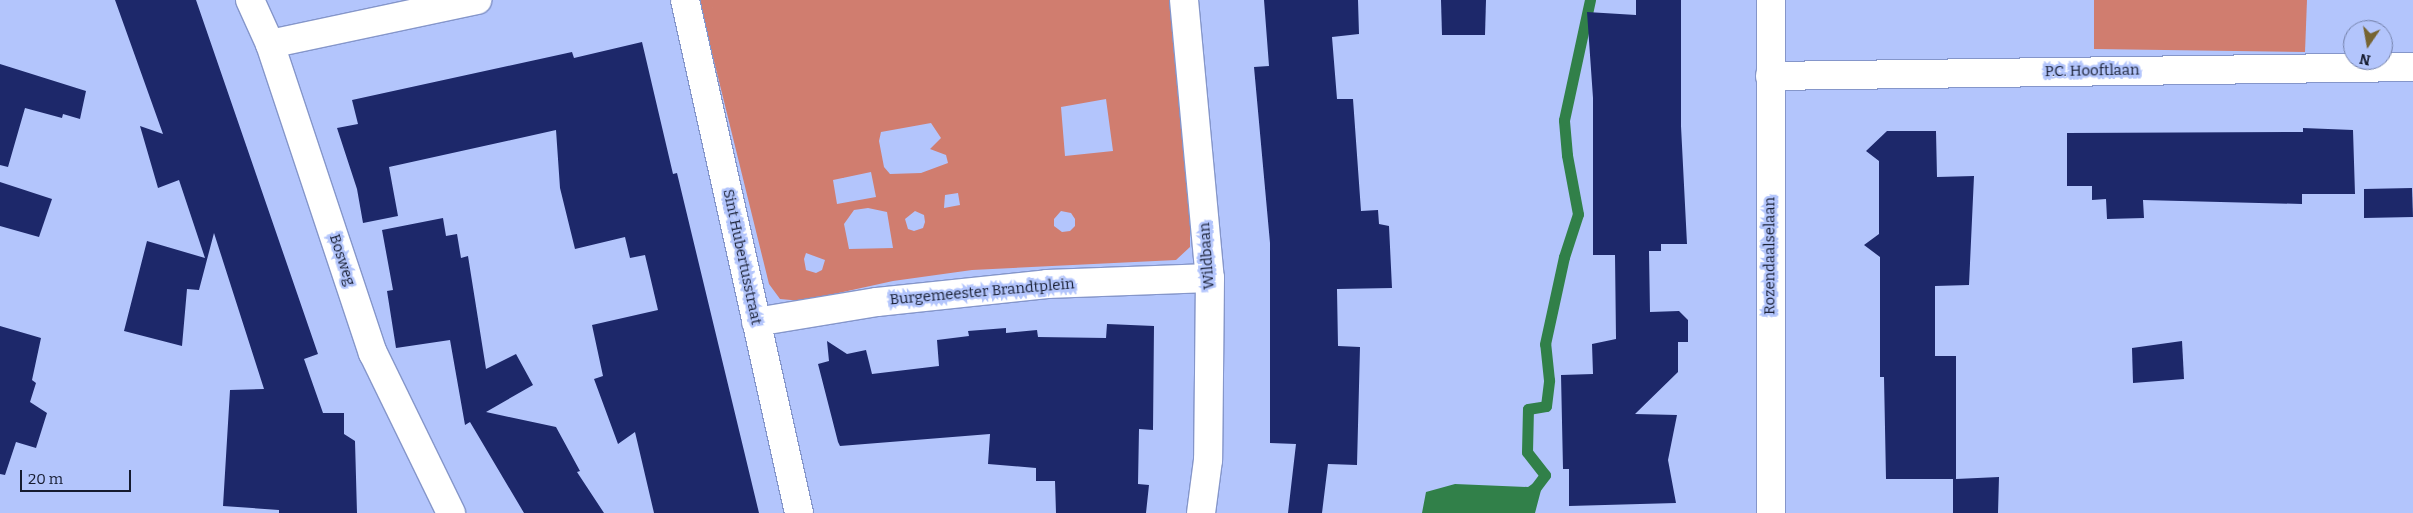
<!DOCTYPE html>
<html>
<head>
<meta charset="utf-8">
<style>
	body { margin:0 }
	#map { position:relative; width:2413px; height:513px; overflow:hidden; background:#b3c5fc; font-family:Bitter,serif }
	div>[style] { position:absolute }
	.green>* { inset:0; background:#d07d6f }
	.water>* { inset:0; background:#318049 }
	.stream>* { height:11px; margin:-5.5px; padding:0 5.5px; transform-origin:5.5px; border-radius:5.5px; background:#318049 }
	.building>* { inset:0; background:#1d286a }
	.roads { filter:drop-shadow(1px 0 #8596ca) drop-shadow(-1px 0 #8596ca) drop-shadow(0 1px #8596ca) drop-shadow(0 -1px #8596ca) }
	.minor>* { height:28px; margin:-14px; padding:0 14px; transform-origin:14px; border-radius:14px; background:#fff }
	span { translate:-50% -50%; white-space:nowrap; text-align:center; line-height:1.15; -webkit-text-stroke:5px #b3c5fc; paint-order:stroke }
	.street-label { font-size:15px; color:#151b2f }
	.north { position:absolute; left:2343px; top:20px; width:50px; height:50px; box-sizing:border-box; background:#b3c5fc; border:1px solid #7481aa; border-radius:50%; rotate:192deg; font-size:14px; font-weight:700; line-height:20px; text-align:center; color:#151b2f }
	.north::after { content:''; display:block; margin:auto; width:18px; height:22px; background:#766432; clip-path:polygon(50% 0,100% 100%,50% 72%,0 100%) }
	.scale { position:absolute; left:20px; top:470px; width:111px; height:22px; box-sizing:border-box; border:2px solid #151b2f; border-top:0; padding-left:6px; font-size:15px; line-height:18px; white-space:nowrap; color:#151b2f; -webkit-text-stroke:4px #b3c5fc; paint-order:stroke }
</style>
</head>
<body>
<div id="map">
	<div class="green">
		<div style="clip-path:polygon(evenodd,699px 0,1172px 0,1190px 219px,1190px 247px,1176px 260px,972px 270px,893px 281px,802px 301px,780px 299px,769px 284px,699px 0,1106px 99px,1113px 151px,1065px 156px,1061px 107px,1106px 99px,699px 0,931px 123px,941px 138px,930px 149px,946px 155px,948px 163px,921px 173px,890px 174px,884px 167px,879px 141px,881px 132px,931px 123px,699px 0,871px 172px,876px 197px,837px 204px,833px 180px,871px 172px,699px 0,958px 193px,960px 205px,944px 208px,945px 195px,958px 193px,699px 0,868px 208px,887px 212px,893px 248px,849px 249px,844px 224px,854px 210px,868px 208px,699px 0,915px 211px,924px 215px,925px 222px,923px 228px,914px 231px,908px 229px,905px 219px,915px 211px,699px 0,1061px 211px,1071px 213px,1075px 219px,1075px 226px,1070px 231px,1062px 232px,1054px 226px,1054px 219px,1061px 211px,699px 0,806px 253px,825px 260px,822px 270px,816px 273px,806px 270px,804px 259px,806px 253px)"></div>
		<div style="clip-path:polygon(2094px 0,2307px 0,2305px 52px,2094px 49px)"></div>
	</div>
	<div class="water">
		<div style="clip-path:polygon(1545px 475px,1535px 513px,1422px 513px,1426px 492px,1455px 484px,1528px 487px)"></div>
	</div>
	<div class="stream">
		<div style="left:1536px;top:487px;width:15px;rotate:-53deg"></div>
		<div style="left:1545px;top:475px;width:29px;rotate:-128deg"></div>
		<div style="left:1527px;top:452px;width:43px;rotate:-88.7deg"></div>
		<div style="left:1528px;top:409px;width:18px;rotate:-9deg"></div>
		<div style="left:1546px;top:406px;width:26px;rotate:-83deg"></div>
		<div style="left:1549px;top:380px;width:36px;rotate:-96deg"></div>
		<div style="left:1545px;top:344px;width:89px;rotate:-77.7deg"></div>
		<div style="left:1564px;top:257px;width:45px;rotate:-72deg"></div>
		<div style="left:1578px;top:214px;width:60px;rotate:-100.6deg"></div>
		<div style="left:1567px;top:155px;width:35px;rotate:-95deg"></div>
		<div style="left:1564px;top:120px;width:123px;rotate:-77.8deg"></div>
	</div>
	<div class="building">
		<div style="clip-path:polygon(115px 0,196px 0,318px 354px,304px 359px,323px 413px,344px 413px,344px 434px,355px 441px,357px 513px,279px 513px,279px 510px,223px 506px,230px 390px,264px 389px,214px 233px,199px 290px,187px 289px,182px 346px,124px 331px,147px 241px,205px 258px,179px 180px,158px 188px,140px 126px,163px 134px)"></div>
		<div style="clip-path:polygon(1264px 0,1358px 0,1359px 34px,1332px 37px,1337px 99px,1353px 99px,1361px 211px,1378px 210px,1379px 224px,1389px 226px,1392px 288px,1337px 289px,1338px 346px,1360px 347px,1357px 465px,1328px 464px,1322px 513px,1288px 513px,1296px 444px,1270px 443px,1270px 243px,1254px 67px,1269px 66px)"></div>
		<div style="clip-path:polygon(1441px 0,1486px 0,1485px 35px,1442px 35px)"></div>
		<div style="clip-path:polygon(1636px 0,1681px 0,1681px 126px,1687px 244px,1661px 244px,1661px 251px,1649px 251px,1650px 312px,1679px 311px,1688px 320px,1688px 342px,1678px 342px,1678px 372px,1635px 414px,1677px 415px,1668px 460px,1676px 503px,1569px 506px,1569px 469px,1563px 469px,1561px 375px,1593px 374px,1592px 344px,1616px 339px,1615px 255px,1593px 255px,1593px 98px,1587px 12px,1636px 15px)"></div>
		<div style="clip-path:polygon(642px 42px,673px 174px,677px 173px,759px 513px,654px 513px,635px 432px,618px 444px,594px 379px,603px 376px,592px 325px,658px 310px,645px 255px,630px 258px,625px 237px,575px 249px,560px 188px,556px 130px,389px 167px,398px 216px,363px 223px,357px 189px,337px 128px,358px 124px,352px 100px,572px 52px,574px 58px)"></div>
		<div style="clip-path:polygon(0 64px,86px 91px,80px 119px,63px 114px,62px 118px,25px 108px,8px 167px,0 165px)"></div>
		<div style="clip-path:polygon(2303px 128px,2353px 130px,2355px 194px,2302px 194px,2302px 204px,2143px 200px,2144px 218px,2107px 219px,2106px 199px,2092px 200px,2092px 186px,2067px 186px,2067px 133px,2303px 132px)"></div>
		<div style="clip-path:polygon(1887px 131px,1936px 131px,1937px 177px,1974px 176px,1969px 285px,1935px 286px,1935px 356px,1956px 356px,1956px 479px,1999px 477px,1998px 513px,1953px 513px,1953px 479px,1886px 479px,1884px 377px,1880px 377px,1880px 257px,1864px 245px,1879px 234px,1879px 161px,1866px 151px)"></div>
		<div style="clip-path:polygon(0 182px,52px 199px,39px 237px,0 226px)"></div>
		<div style="clip-path:polygon(2412px 188px,2413px 217px,2364px 218px,2364px 189px)"></div>
		<div style="clip-path:polygon(443px 218px,446px 236px,457px 234px,461px 258px,468px 256px,486px 369px,516px 354px,533px 385px,486px 412px,556px 427px,580px 471px,577px 472px,604px 513px,524px 513px,470px 422px,465px 425px,450px 340px,396px 348px,387px 291px,393px 290px,382px 230px)"></div>
		<div style="clip-path:polygon(1107px 324px,1154px 326px,1153px 430px,1139px 429px,1138px 484px,1149px 485px,1146px 513px,1056px 513px,1055px 481px,1036px 481px,1036px 468px,988px 464px,990px 434px,840px 446px,838px 442px,818px 364px,829px 361px,827px 341px,847px 354px,866px 350px,872px 374px,939px 366px,937px 340px,969px 336px,968px 331px,1006px 328px,1006px 333px,1037px 330px,1038px 337px,1106px 338px)"></div>
		<div style="clip-path:polygon(0 326px,41px 338px,32px 380px,36px 383px,30px 402px,47px 413px,36px 448px,16px 442px,5px 475px,0 474px)"></div>
		<div style="clip-path:polygon(2182px 341px,2184px 379px,2133px 383px,2132px 348px)"></div>
	</div>
	<div class="roads">
		<div class="minor">
			<div style="left:250px;top:0;width:48px;rotate:65.6deg"></div>
			<div style="left:270px;top:44px;width:326px;rotate:71.6deg"></div>
			<div style="left:373px;top:353px;width:178px;rotate:64deg"></div>
			<div style="left:685px;top:0;width:526px;rotate:77.47deg"></div>
			<div style="left:1184px;top:0;width:279px;rotate:84.7deg"></div>
			<div style="left:1210px;top:278px;width:182px;rotate:90.6deg"></div>
			<div style="left:1208px;top:460px;width:53px;rotate:97.5deg"></div>
			<div style="left:270px;top:44px;width:212px;rotate:-12deg"></div>
			<div style="left:1770px;top:76px;width:643px;rotate:-0.8deg"></div>
			<div style="left:756px;top:322px;width:123px;rotate:-9.4deg"></div>
			<div style="left:877px;top:302px;width:171px;rotate:-6deg"></div>
			<div style="left:1047px;top:284px;width:163px;rotate:-2.1deg"></div>
			<div style="left:1771px;top:513px;width:513px;rotate:-90deg"></div>
		</div>
	</div>
	<div class="street-label">
		<span style="left:2092px;top:71px;rotate:-1deg">P.C. Hooftlaan</span>
		<span style="left:1207px;top:256px;rotate:-94deg">Wildbaan</span>
		<span style="left:1770px;top:256px;rotate:-90deg">Rozendaalselaan</span>
		<span style="left:742px;top:257px;rotate:78deg">Sint Hubertusstraat</span>
		<span style="left:342px;top:260px;rotate:72deg">Bosweg</span>
		<span style="left:982px;top:292px;rotate:-5deg">Burgemeester Brandtplein</span>
	</div>
	<div class="north">N</div>
	<div class="scale">20 m</div>
</div>
</body>
</html>
